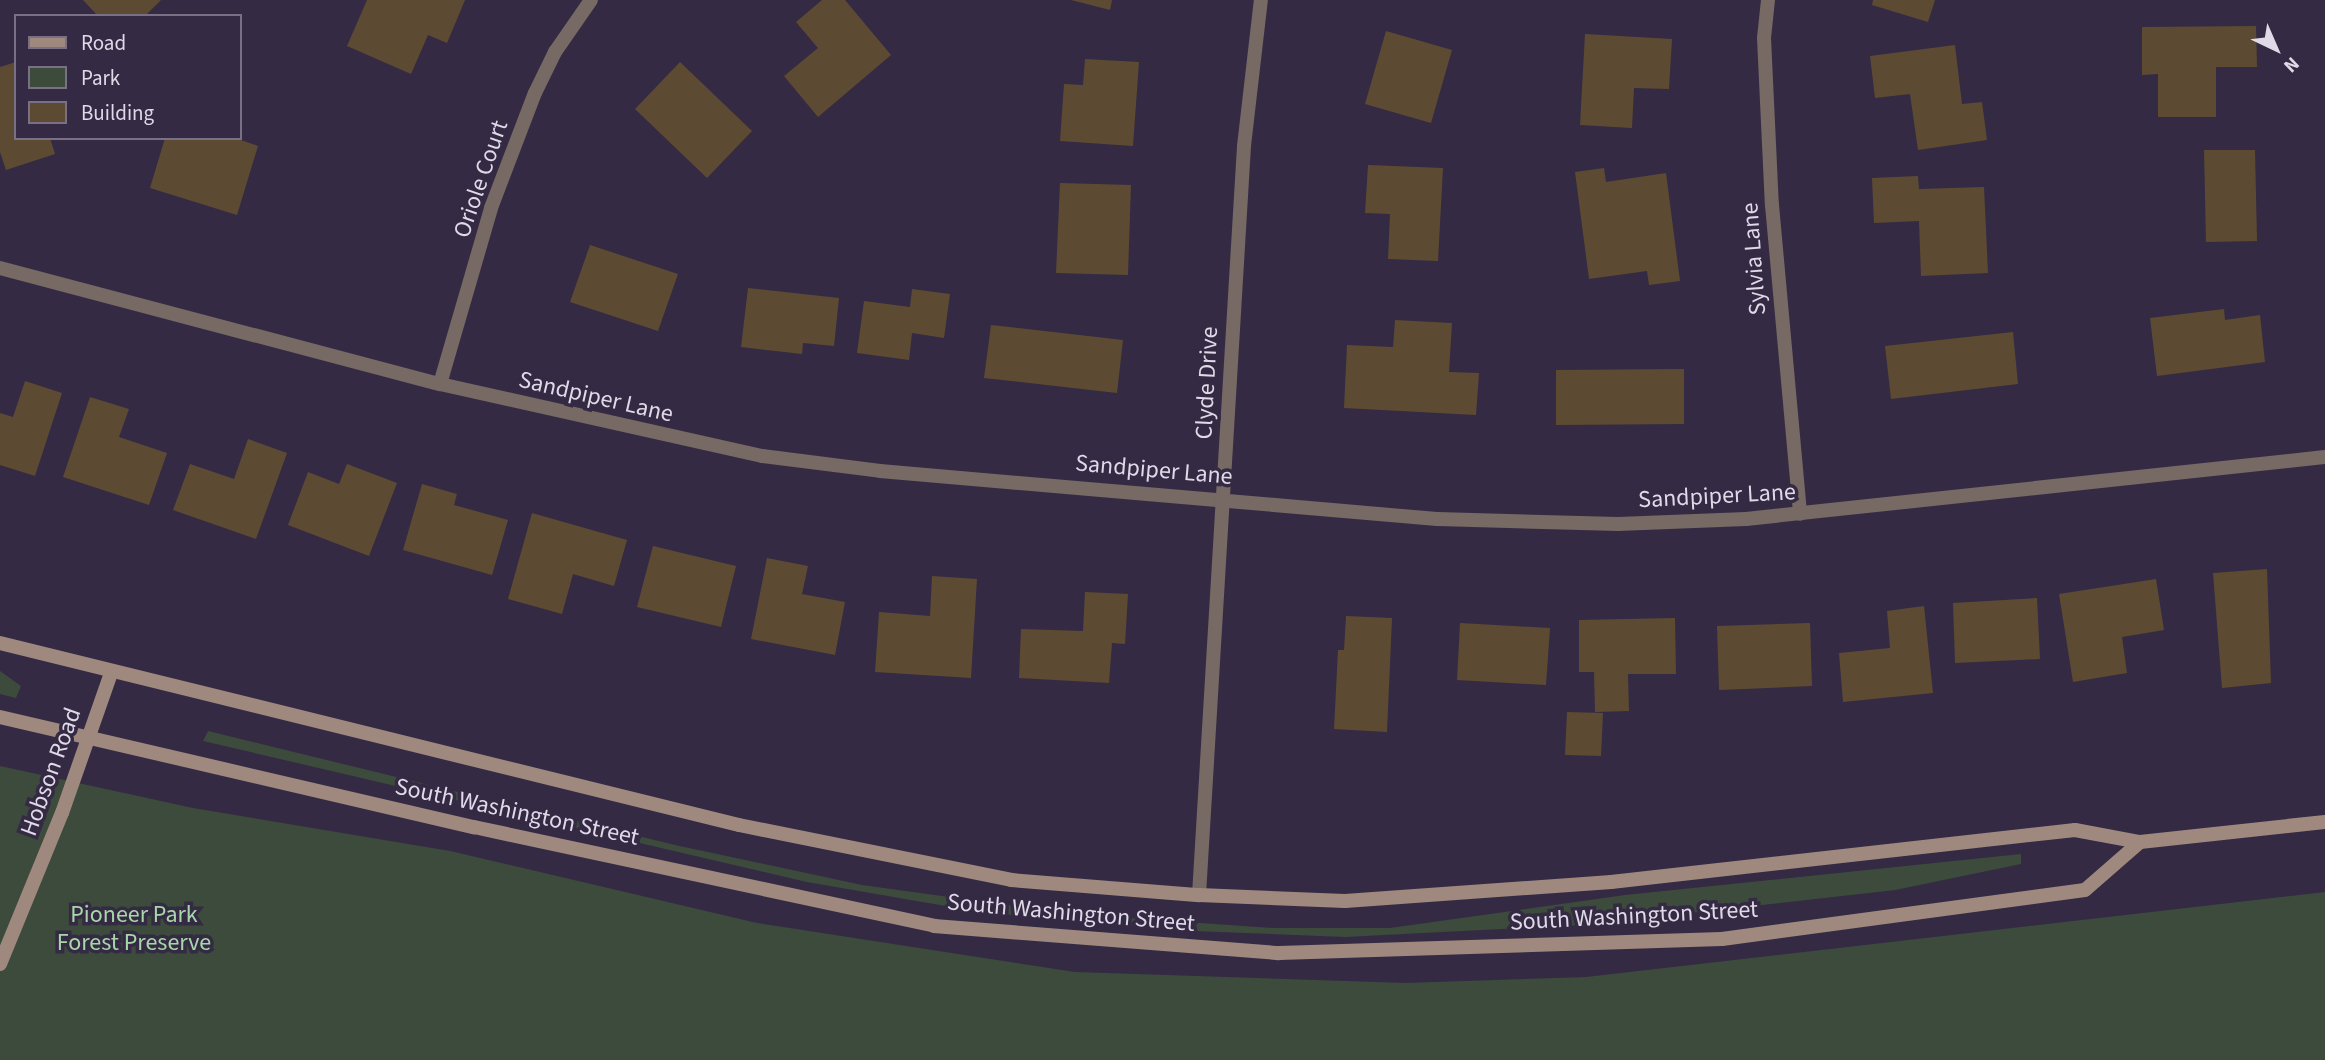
<!DOCTYPE html>
<html>
<head>
<meta charset="utf-8">
<style>
	body { margin:0 }
	#map { position:relative; width:2325px; height:1060px; overflow:hidden; background:#352a43; font-family:"Source Sans 3",sans-serif }
	div>[style] { position:absolute }
	.green>* { inset:0; background:#3c4b3c }
	.building>* { inset:0; background:#5c4b32 }
	.street>* { height:14px; margin:-7px; padding:0 7px; transform-origin:7px; border-radius:7px; background:#776963 }
	.secondary>* { height:14px; margin:-7px; padding:0 7px; transform-origin:7px; border-radius:7px; background:#9f897f }
	span { translate:-50% -50%; white-space:nowrap; text-align:center; line-height:1.15; -webkit-text-stroke:7px #352a43; paint-order:stroke }
	.street-label { font-size:24px; color:#dfd9e8 }
	.park-label { font-size:24px; color:#a7d7a8 }
	.legend { position:absolute; left:14px; top:14px; width:228px; height:126px; box-sizing:border-box; background:#352a43; border:2px solid #797085; margin:0; padding:9px 12px; list-style:none; font-size:21px; color:#dfd9e8 }
	.legend li { display:flex; align-items:center; gap:14px; height:35px }
	.legend b { width:35px; border:2px solid #797085 }
	.north { position:absolute; left:2241px; top:14px; width:70px; height:70px; -webkit-text-stroke:5px #352a43; paint-order:stroke; rotate:136deg; font-size:19px; font-weight:700; line-height:28px; text-align:center; color:#dfd9e8 }
	.north::after { content:''; display:block; margin:auto; width:24px; height:32px; background:#dfd9e8; clip-path:polygon(50% 0,100% 100%,50% 72%,0 100%) }
</style>
</head>
<body>
<div id="map">
	<div class="green">
		<div style="clip-path:polygon(0 671px,21px 686px,16px 698px,0 694px)"></div>
		<div style="clip-path:polygon(208px 731px,675px 845px,862px 885px,1072px 914px,1273px 928px,1390px 928px,1625px 895px,2021px 854px,2021px 864px,1895px 890px,1583px 925px,1345px 937px,1193px 931px,980px 912px,807px 882px,203px 741px)"></div>
		<div style="clip-path:polygon(0 766px,193px 808px,450px 851px,757px 923px,1075px 972px,1405px 983px,1586px 977px,2325px 892px,2325px 1060px,0 1060px)"></div>
	</div>
	<div class="building">
		<div style="clip-path:polygon(83px 0,161px 0,145px 16px,98px 16px)"></div>
		<div style="clip-path:polygon(367px 0,465px 0,447px 43px,428px 35px,411px 74px,347px 46px)"></div>
		<div style="clip-path:polygon(822px 0,845px 0,891px 55px,818px 117px,784px 76px,818px 48px,796px 22px)"></div>
		<div style="clip-path:polygon(1071px 0,1112px 0,1110px 10px)"></div>
		<div style="clip-path:polygon(1873px 0,1935px 0,1928px 22px,1872px 5px)"></div>
		<div style="clip-path:polygon(2256px 26px,2257px 67px,2216px 67px,2216px 117px,2158px 117px,2158px 74px,2142px 75px,2142px 27px)"></div>
		<div style="clip-path:polygon(1386px 31px,1452px 50px,1431px 123px,1365px 104px)"></div>
		<div style="clip-path:polygon(1585px 34px,1672px 39px,1669px 89px,1634px 88px,1632px 128px,1580px 125px)"></div>
		<div style="clip-path:polygon(1955px 45px,1962px 104px,1982px 102px,1987px 140px,1918px 150px,1910px 94px,1875px 98px,1870px 56px)"></div>
		<div style="clip-path:polygon(1085px 59px,1139px 62px,1133px 146px,1060px 141px,1064px 84px,1083px 85px)"></div>
		<div style="clip-path:polygon(16px 62px,16px 138px,50px 138px,55px 154px,6px 170px,0 152px,0 67px)"></div>
		<div style="clip-path:polygon(680px 62px,752px 131px,707px 178px,635px 109px)"></div>
		<div style="clip-path:polygon(165px 138px,235px 138px,258px 146px,237px 215px,150px 188px)"></div>
		<div style="clip-path:polygon(2204px 150px,2255px 150px,2257px 241px,2206px 242px)"></div>
		<div style="clip-path:polygon(1368px 165px,1443px 168px,1438px 261px,1388px 259px,1390px 214px,1365px 213px)"></div>
		<div style="clip-path:polygon(1604px 168px,1606px 182px,1666px 173px,1680px 281px,1649px 285px,1647px 271px,1589px 279px,1575px 172px)"></div>
		<div style="clip-path:polygon(1918px 176px,1919px 189px,1984px 187px,1988px 273px,1921px 276px,1919px 221px,1874px 223px,1872px 178px)"></div>
		<div style="clip-path:polygon(1060px 183px,1131px 185px,1128px 275px,1056px 273px)"></div>
		<div style="clip-path:polygon(590px 245px,678px 274px,658px 331px,570px 302px)"></div>
		<div style="clip-path:polygon(748px 288px,839px 298px,834px 346px,803px 343px,802px 354px,741px 347px)"></div>
		<div style="clip-path:polygon(912px 289px,950px 294px,944px 338px,912px 333px,909px 360px,857px 353px,864px 301px,910px 307px)"></div>
		<div style="clip-path:polygon(2224px 309px,2225px 320px,2260px 315px,2265px 362px,2157px 376px,2150px 318px)"></div>
		<div style="clip-path:polygon(1395px 320px,1452px 323px,1449px 372px,1479px 373px,1476px 415px,1344px 408px,1347px 345px,1393px 347px)"></div>
		<div style="clip-path:polygon(991px 325px,1123px 340px,1117px 393px,984px 378px)"></div>
		<div style="clip-path:polygon(2013px 332px,2018px 384px,1891px 399px,1885px 346px)"></div>
		<div style="clip-path:polygon(1684px 369px,1684px 424px,1556px 425px,1556px 370px)"></div>
		<div style="clip-path:polygon(25px 381px,62px 393px,35px 476px,0 465px,0 413px,13px 417px)"></div>
		<div style="clip-path:polygon(90px 397px,129px 409px,119px 437px,167px 453px,149px 505px,63px 477px)"></div>
		<div style="clip-path:polygon(248px 439px,287px 453px,256px 539px,173px 510px,190px 464px,234px 479px)"></div>
		<div style="clip-path:polygon(347px 464px,397px 483px,369px 556px,288px 525px,308px 472px,339px 484px)"></div>
		<div style="clip-path:polygon(422px 484px,457px 494px,454px 505px,508px 520px,492px 575px,403px 550px)"></div>
		<div style="clip-path:polygon(532px 513px,627px 540px,614px 586px,573px 574px,562px 614px,508px 599px)"></div>
		<div style="clip-path:polygon(653px 546px,736px 566px,721px 627px,637px 607px)"></div>
		<div style="clip-path:polygon(767px 558px,808px 566px,802px 594px,845px 602px,835px 655px,751px 639px)"></div>
		<div style="clip-path:polygon(2267px 569px,2271px 683px,2222px 688px,2213px 573px)"></div>
		<div style="clip-path:polygon(932px 576px,977px 579px,971px 678px,875px 672px,879px 612px,930px 616px)"></div>
		<div style="clip-path:polygon(2156px 579px,2164px 630px,2122px 637px,2127px 673px,2073px 682px,2059px 594px)"></div>
		<div style="clip-path:polygon(1085px 592px,1128px 594px,1125px 644px,1112px 643px,1109px 683px,1019px 678px,1021px 629px,1083px 631px)"></div>
		<div style="clip-path:polygon(2037px 598px,2040px 659px,1955px 663px,1953px 603px)"></div>
		<div style="clip-path:polygon(1924px 606px,1933px 693px,1843px 702px,1839px 653px,1890px 648px,1887px 611px)"></div>
		<div style="clip-path:polygon(1346px 616px,1392px 618px,1387px 732px,1334px 729px,1338px 650px,1344px 650px)"></div>
		<div style="clip-path:polygon(1675px 618px,1676px 674px,1628px 674px,1629px 711px,1595px 712px,1594px 672px,1579px 672px,1579px 620px)"></div>
		<div style="clip-path:polygon(1460px 623px,1550px 628px,1546px 685px,1457px 680px)"></div>
		<div style="clip-path:polygon(1810px 623px,1812px 686px,1719px 690px,1717px 626px)"></div>
		<div style="clip-path:polygon(1567px 712px,1603px 713px,1601px 756px,1565px 755px)"></div>
	</div>
	<div class="street">
		<div style="left:1768px;top:0;width:38px;rotate:96deg"></div>
		<div style="left:1764px;top:38px;width:167px;rotate:87.3deg"></div>
		<div style="left:1772px;top:205px;width:310px;rotate:84.8deg"></div>
		<div style="left:0;top:268px;width:455px;rotate:14.8deg"></div>
		<div style="left:440px;top:384px;width:330px;rotate:12.6deg"></div>
		<div style="left:762px;top:456px;width:119px;rotate:7.2deg"></div>
		<div style="left:880px;top:471px;width:559px;rotate:4.93deg"></div>
		<div style="left:1437px;top:519px;width:181px;rotate:1.6deg"></div>
		<div style="left:1618px;top:524px;width:128px;rotate:-2.2deg"></div>
		<div style="left:1746px;top:519px;width:582px;rotate:-6.11deg"></div>
		<div style="left:440px;top:384px;width:183px;rotate:-73.8deg"></div>
		<div style="left:491px;top:208px;width:123px;rotate:-69.1deg"></div>
		<div style="left:535px;top:93px;width:46px;rotate:-64deg"></div>
		<div style="left:555px;top:52px;width:63px;rotate:-55.3deg"></div>
		<div style="left:1199px;top:895px;width:750px;rotate:-86.56deg"></div>
		<div style="left:1244px;top:146px;width:147px;rotate:-83.4deg"></div>
	</div>
	<div class="secondary">
		<div style="left:0;top:643px;width:761px;rotate:13.84deg"></div>
		<div style="left:739px;top:825px;width:278px;rotate:11.4deg"></div>
		<div style="left:1011px;top:880px;width:189px;rotate:4.6deg"></div>
		<div style="left:1199px;top:895px;width:146px;rotate:2.4deg"></div>
		<div style="left:1345px;top:901px;width:267px;rotate:-4.1deg"></div>
		<div style="left:1611px;top:882px;width:467px;rotate:-6.4deg"></div>
		<div style="left:2075px;top:830px;width:66px;rotate:10.5deg"></div>
		<div style="left:2140px;top:842px;width:186px;rotate:-6.2deg"></div>
		<div style="left:0;top:717px;width:487px;rotate:13.1deg"></div>
		<div style="left:474px;top:827px;width:471px;rotate:12.1deg"></div>
		<div style="left:934px;top:926px;width:346px;rotate:4.5deg"></div>
		<div style="left:1279px;top:953px;width:443px;rotate:-1.8deg"></div>
		<div style="left:1722px;top:939px;width:366px;rotate:-7.7deg"></div>
		<div style="left:2085px;top:890px;width:73px;rotate:-41.1deg"></div>
		<div style="left:0;top:964px;width:163px;rotate:-67.7deg"></div>
		<div style="left:62px;top:813px;width:148px;rotate:-70.7deg"></div>
	</div>
	<div class="street-label">
		<span style="left:481px;top:179px;rotate:-71deg">Oriole Court</span>
		<span style="left:1754px;top:259px;rotate:-94deg">Sylvia Lane</span>
		<span style="left:1207px;top:383px;rotate:-87deg">Clyde Drive</span>
		<span style="left:596px;top:397px;rotate:13deg">Sandpiper Lane</span>
		<span style="left:1154px;top:470px;rotate:5deg">Sandpiper Lane</span>
		<span style="left:1717px;top:496px;rotate:-3deg">Sandpiper Lane</span>
		<span style="left:51px;top:772px;rotate:-70deg">Hobson Road</span>
		<span style="left:517px;top:812px;rotate:12deg">South Washington Street</span>
		<span style="left:1071px;top:913px;rotate:5deg">South Washington Street</span>
		<span style="left:1634px;top:916px;rotate:-3deg">South Washington Street</span>
	</div>
	<div class="park-label">
		<span style="left:134px;top:929px">Pioneer Park<br>Forest Preserve</span>
	</div>
	<ul class="legend">
	<li><b style="height:9px;background:#9f897f"></b>Road</li>
	<li><b style="height:19px;background:#3c4b3c"></b>Park</li>
	<li><b style="height:19px;background:#5c4b32"></b>Building</li>
	</ul>
	<div class="north">N</div>
</div>
</body>
</html>
